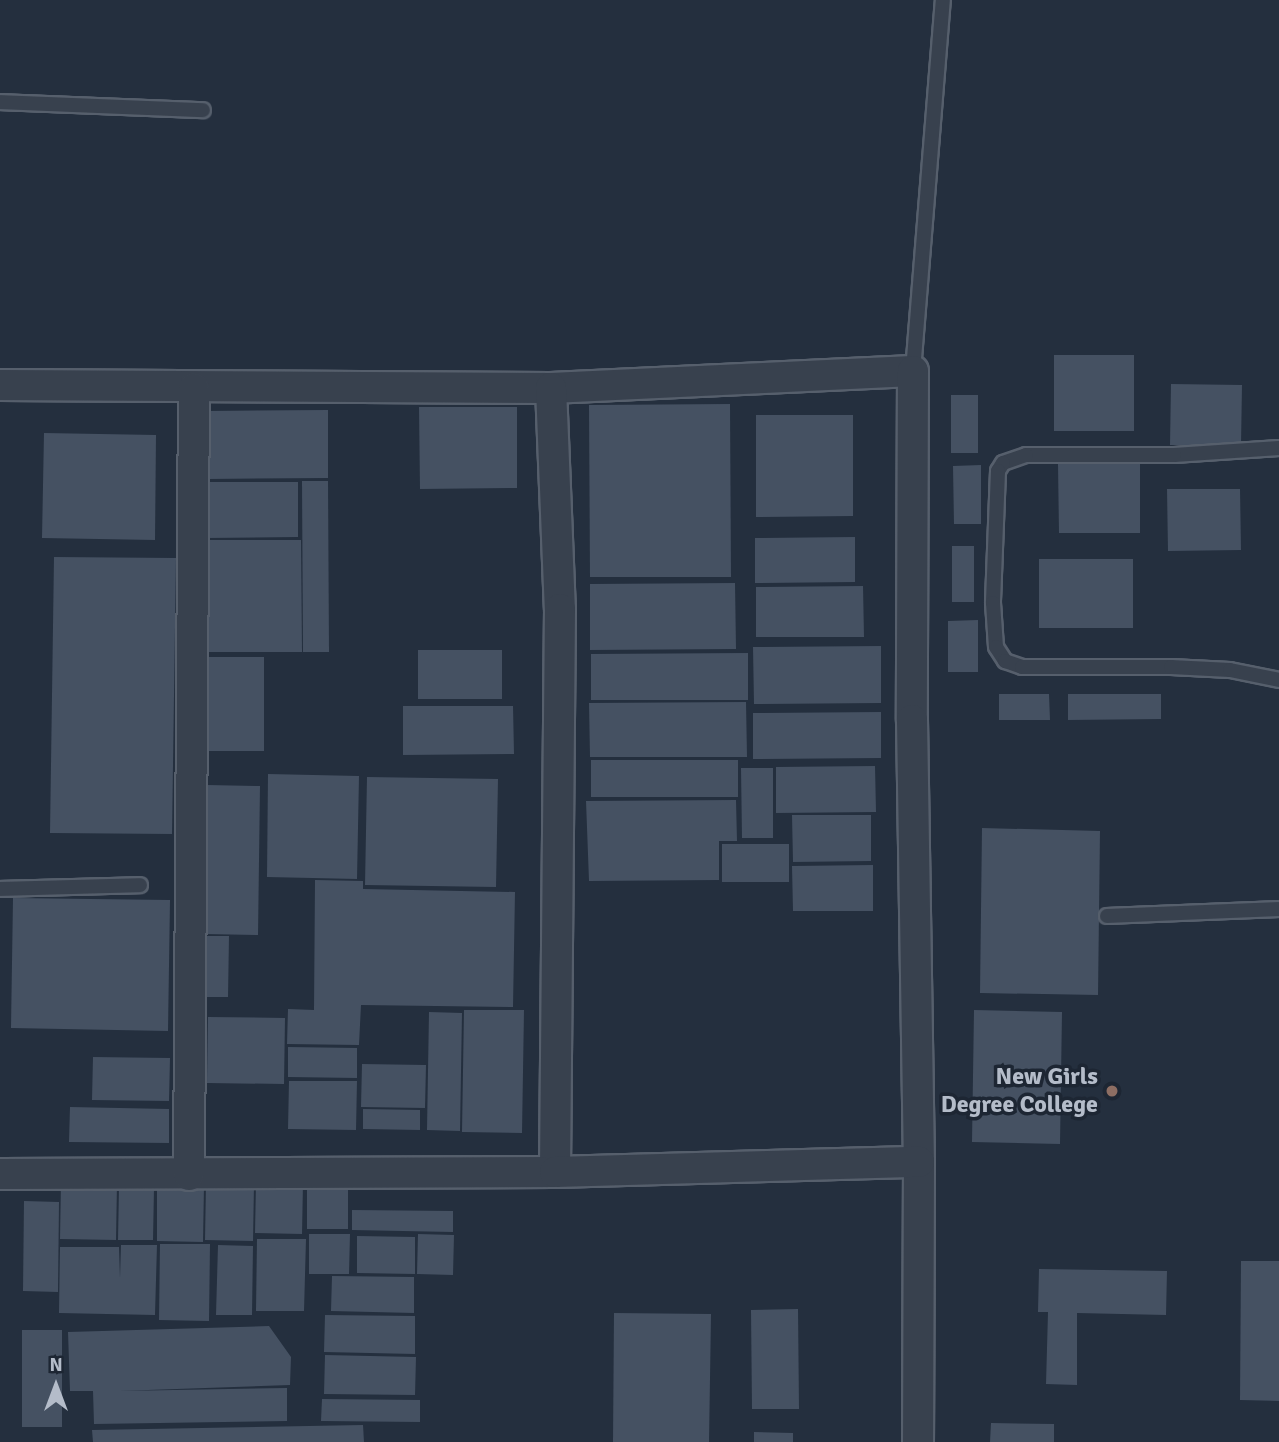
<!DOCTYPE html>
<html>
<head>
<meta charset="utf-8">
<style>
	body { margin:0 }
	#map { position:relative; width:1279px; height:1442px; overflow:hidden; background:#242f3e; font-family:Signika,sans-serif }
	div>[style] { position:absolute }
	.building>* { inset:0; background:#455162 }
	.roads { filter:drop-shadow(2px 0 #565f6c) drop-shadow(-2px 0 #565f6c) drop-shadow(0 2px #565f6c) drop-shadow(0 -2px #565f6c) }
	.service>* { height:14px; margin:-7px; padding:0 7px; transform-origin:7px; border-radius:7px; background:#38414e }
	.minor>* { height:30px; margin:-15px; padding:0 15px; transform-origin:15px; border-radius:15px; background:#38414e }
	.dots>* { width:19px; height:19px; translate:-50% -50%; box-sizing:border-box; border:4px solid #1d2633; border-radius:50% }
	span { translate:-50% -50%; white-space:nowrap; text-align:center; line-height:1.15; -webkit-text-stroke:7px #1d2633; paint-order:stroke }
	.poi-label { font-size:24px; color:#b4bcc9; font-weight:700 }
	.right { translate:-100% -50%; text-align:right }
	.north { position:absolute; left:21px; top:1351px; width:70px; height:70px; -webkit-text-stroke:5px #1d2633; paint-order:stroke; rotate:0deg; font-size:19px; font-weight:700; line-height:28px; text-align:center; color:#b4bcc9 }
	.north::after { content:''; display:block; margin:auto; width:24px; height:32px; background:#b4bcc9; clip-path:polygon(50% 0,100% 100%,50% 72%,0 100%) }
</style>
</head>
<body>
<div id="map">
	<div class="building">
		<div style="clip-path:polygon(1054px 355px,1134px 355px,1134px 431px,1054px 431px)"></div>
		<div style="clip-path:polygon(1171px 384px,1242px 385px,1241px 445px,1170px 445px)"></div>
		<div style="clip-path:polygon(951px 395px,978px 395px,978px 453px,951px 453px)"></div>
		<div style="clip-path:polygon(730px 404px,731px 577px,590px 577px,589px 405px)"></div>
		<div style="clip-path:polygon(419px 407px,517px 407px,517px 488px,420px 489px)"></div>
		<div style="clip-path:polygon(328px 410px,328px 478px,208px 479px,208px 411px)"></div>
		<div style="clip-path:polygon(756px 415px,853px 415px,853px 516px,756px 517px)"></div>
		<div style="clip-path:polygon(44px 433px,156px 435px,155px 540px,42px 538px)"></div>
		<div style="clip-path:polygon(1058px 464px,1140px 464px,1140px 533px,1059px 533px)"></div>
		<div style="clip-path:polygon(981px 465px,981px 524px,954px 524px,953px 466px)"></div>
		<div style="clip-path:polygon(302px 481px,328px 481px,329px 652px,303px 652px)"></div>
		<div style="clip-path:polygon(207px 482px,298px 482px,298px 537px,207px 538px)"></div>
		<div style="clip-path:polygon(1167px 489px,1240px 489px,1241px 550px,1168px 551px)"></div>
		<div style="clip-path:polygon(855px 537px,855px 582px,755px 583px,755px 538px)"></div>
		<div style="clip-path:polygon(205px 540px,301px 540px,302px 652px,205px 652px)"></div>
		<div style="clip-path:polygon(952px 546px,974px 546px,974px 602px,952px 602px)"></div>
		<div style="clip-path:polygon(54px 557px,176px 558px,172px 834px,50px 833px)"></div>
		<div style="clip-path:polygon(1039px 559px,1133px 559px,1133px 628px,1039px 628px)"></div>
		<div style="clip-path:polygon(735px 583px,736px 649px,590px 650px,590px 584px)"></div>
		<div style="clip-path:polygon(863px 586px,864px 637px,756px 637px,756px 587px)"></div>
		<div style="clip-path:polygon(978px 620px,978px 672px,948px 672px,948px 621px)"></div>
		<div style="clip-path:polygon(881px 646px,881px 703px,754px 704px,753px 647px)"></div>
		<div style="clip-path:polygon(418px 650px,502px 650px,502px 699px,418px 699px)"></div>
		<div style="clip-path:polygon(748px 653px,748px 700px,591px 700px,591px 654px)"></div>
		<div style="clip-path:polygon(205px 657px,264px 657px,264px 751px,205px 751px)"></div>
		<div style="clip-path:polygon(999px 694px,1049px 694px,1050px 720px,999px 720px)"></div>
		<div style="clip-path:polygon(1068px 694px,1161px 694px,1161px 719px,1068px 720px)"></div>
		<div style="clip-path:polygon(746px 702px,747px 757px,590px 757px,589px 703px)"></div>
		<div style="clip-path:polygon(403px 706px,513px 706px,514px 754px,403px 755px)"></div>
		<div style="clip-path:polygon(881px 712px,881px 758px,753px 759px,753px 713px)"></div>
		<div style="clip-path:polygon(591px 760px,738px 760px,738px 797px,591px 797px)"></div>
		<div style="clip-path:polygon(875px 766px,876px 812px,776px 813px,776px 767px)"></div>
		<div style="clip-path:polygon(741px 768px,773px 768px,773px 838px,742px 838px)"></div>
		<div style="clip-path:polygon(268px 774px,359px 776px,357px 879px,267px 877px)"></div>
		<div style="clip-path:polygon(367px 777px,498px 779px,496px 887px,365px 885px)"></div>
		<div style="clip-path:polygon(207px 785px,260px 786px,258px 935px,205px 934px)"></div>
		<div style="clip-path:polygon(736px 800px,737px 841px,719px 841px,719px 880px,589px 881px,586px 801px)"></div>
		<div style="clip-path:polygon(792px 815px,871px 815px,871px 861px,793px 862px)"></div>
		<div style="clip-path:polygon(982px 828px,1100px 831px,1098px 995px,980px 993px)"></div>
		<div style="clip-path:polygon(722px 844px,789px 844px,789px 882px,722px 882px)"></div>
		<div style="clip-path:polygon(873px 865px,873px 911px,793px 911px,792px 866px)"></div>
		<div style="clip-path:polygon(315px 880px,363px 881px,363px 889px,515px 892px,513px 1007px,361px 1005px,359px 1045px,287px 1044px,288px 1009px,314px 1010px)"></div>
		<div style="clip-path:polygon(13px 898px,170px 900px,168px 1031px,11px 1028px)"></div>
		<div style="clip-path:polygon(207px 936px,229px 936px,228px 997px,206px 997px)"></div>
		<div style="clip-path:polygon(464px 1010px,524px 1010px,522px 1133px,462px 1132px)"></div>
		<div style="clip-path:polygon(974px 1010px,1062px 1012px,1060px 1144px,972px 1142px)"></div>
		<div style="clip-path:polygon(429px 1012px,462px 1013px,460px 1131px,427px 1130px)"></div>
		<div style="clip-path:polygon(208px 1017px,285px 1018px,284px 1084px,207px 1083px)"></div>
		<div style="clip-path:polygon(288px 1047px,357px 1048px,357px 1078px,288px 1077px)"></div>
		<div style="clip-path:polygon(93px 1057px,170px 1058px,169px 1101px,92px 1100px)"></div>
		<div style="clip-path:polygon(362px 1064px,426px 1065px,425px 1108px,361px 1107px)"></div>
		<div style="clip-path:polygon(289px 1081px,357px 1081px,356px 1130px,288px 1129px)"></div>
		<div style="clip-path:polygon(70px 1107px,169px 1109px,169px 1143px,69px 1142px)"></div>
		<div style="clip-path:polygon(363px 1109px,420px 1110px,420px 1130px,363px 1129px)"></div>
		<div style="clip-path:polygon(307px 1177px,348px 1178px,348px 1229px,307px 1229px)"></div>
		<div style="clip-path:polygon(61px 1182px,117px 1183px,116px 1240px,60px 1239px)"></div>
		<div style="clip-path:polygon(256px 1182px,303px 1183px,302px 1234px,255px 1233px)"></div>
		<div style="clip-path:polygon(206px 1183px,254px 1184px,253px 1241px,205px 1240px)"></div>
		<div style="clip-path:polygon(157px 1184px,204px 1185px,203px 1242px,157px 1241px)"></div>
		<div style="clip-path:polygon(119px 1187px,154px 1188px,153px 1240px,118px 1240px)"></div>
		<div style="clip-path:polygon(24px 1201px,59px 1202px,58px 1292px,23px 1291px)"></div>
		<div style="clip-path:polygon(352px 1210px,453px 1211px,453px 1232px,352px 1230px)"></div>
		<div style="clip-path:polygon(309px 1234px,350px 1234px,349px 1274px,309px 1274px)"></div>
		<div style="clip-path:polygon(418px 1234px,454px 1235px,453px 1275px,417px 1274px)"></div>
		<div style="clip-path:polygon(357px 1236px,415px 1237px,415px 1274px,357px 1273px)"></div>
		<div style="clip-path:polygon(257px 1239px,306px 1239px,304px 1311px,256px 1311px)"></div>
		<div style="clip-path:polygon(160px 1244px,210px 1244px,209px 1321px,159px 1320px)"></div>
		<div style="clip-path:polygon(121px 1245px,157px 1245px,155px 1315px,59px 1313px,60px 1247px,119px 1247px,120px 1278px)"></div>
		<div style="clip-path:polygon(218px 1245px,253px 1246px,252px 1315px,216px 1315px)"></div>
		<div style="clip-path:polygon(1241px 1261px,1279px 1261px,1279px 1401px,1240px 1400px)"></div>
		<div style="clip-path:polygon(1039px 1269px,1167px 1271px,1166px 1315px,1077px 1313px,1077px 1385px,1046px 1384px,1048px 1312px,1038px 1312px)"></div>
		<div style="clip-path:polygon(332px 1276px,414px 1277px,414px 1313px,331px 1311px)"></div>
		<div style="clip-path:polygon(798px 1309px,799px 1409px,752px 1409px,751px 1310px)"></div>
		<div style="clip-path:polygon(614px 1313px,711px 1314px,709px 1442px,613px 1442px)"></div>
		<div style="clip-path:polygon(325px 1315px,415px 1316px,415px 1354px,324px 1352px)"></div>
		<div style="clip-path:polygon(269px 1326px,291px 1357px,290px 1385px,119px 1391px,287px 1388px,287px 1421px,94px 1424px,93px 1391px,70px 1391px,68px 1332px)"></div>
		<div style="clip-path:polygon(22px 1330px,62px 1330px,62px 1427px,22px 1427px)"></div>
		<div style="clip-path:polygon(325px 1355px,416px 1357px,415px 1395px,324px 1394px)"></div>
		<div style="clip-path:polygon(322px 1399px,420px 1400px,420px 1422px,321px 1421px)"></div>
		<div style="clip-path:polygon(991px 1423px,1054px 1424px,1054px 1442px,990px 1442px)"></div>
		<div style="clip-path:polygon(363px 1425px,364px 1442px,93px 1442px,92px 1430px)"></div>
		<div style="clip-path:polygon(754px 1432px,793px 1433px,793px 1442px,754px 1442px)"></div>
	</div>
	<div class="roads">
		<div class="service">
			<div style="left:0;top:102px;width:203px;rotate:2.3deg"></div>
			<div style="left:913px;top:371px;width:372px;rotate:-85.4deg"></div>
			<div style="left:1279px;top:448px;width:105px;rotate:176.2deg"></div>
			<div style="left:1174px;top:455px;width:148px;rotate:180deg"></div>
			<div style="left:1026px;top:455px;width:24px;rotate:161deg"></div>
			<div style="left:1003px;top:463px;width:9px;rotate:122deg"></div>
			<div style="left:998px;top:471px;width:132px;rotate:92.2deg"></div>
			<div style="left:993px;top:603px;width:44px;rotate:86.1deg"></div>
			<div style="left:996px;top:647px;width:17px;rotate:57deg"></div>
			<div style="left:1005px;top:661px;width:18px;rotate:19deg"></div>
			<div style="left:1022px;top:667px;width:149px"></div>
			<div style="left:1171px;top:667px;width:59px;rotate:2.9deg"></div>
			<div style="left:1230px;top:670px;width:50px;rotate:11.5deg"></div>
			<div style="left:0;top:889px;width:140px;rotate:-1.6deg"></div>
			<div style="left:1107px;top:916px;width:172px;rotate:-2.3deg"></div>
		</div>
		<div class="minor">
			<div style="left:0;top:385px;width:551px;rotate:0.31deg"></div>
			<div style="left:551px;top:388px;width:362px;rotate:-2.7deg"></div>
			<div style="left:913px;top:371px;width:349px;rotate:90.2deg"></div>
			<div style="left:912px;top:720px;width:442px;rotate:89.1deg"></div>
			<div style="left:919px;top:1162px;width:280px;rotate:90.2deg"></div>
			<div style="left:551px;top:388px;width:221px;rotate:87.7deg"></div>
			<div style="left:560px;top:609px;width:563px;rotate:90.51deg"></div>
			<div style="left:0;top:1174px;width:555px;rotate:-0.21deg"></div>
			<div style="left:555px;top:1172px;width:364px;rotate:-1.6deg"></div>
			<div style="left:189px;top:1175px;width:787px;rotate:-89.64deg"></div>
		</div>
	</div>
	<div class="dots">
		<div style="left:1112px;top:1091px;background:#8d6e63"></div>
	</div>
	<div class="poi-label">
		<span class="right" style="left:1098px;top:1091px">New Girls<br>Degree College</span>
	</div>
	<div class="north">N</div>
</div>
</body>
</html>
